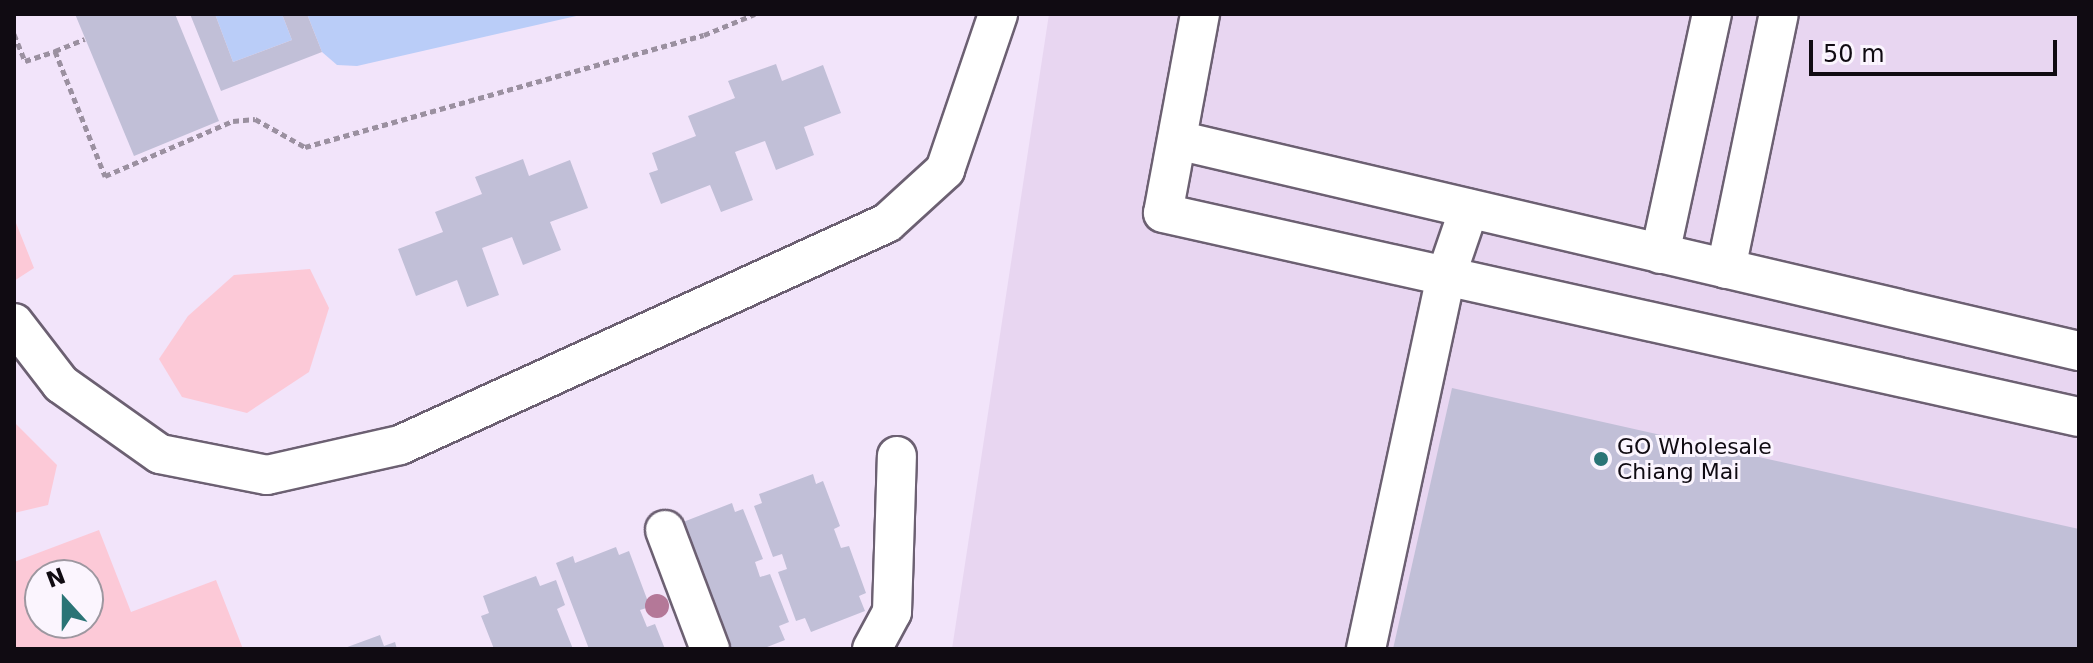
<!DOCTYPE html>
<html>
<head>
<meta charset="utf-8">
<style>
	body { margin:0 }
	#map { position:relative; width:2093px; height:663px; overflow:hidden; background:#f2e4fa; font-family:"DejaVu Sans",sans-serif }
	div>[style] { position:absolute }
	.built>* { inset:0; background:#e8d6f1 }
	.green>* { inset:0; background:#fcc9d7 }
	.water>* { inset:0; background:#bacdf8 }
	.building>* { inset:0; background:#c1bfd7 }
	.path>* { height:5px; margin-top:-2.5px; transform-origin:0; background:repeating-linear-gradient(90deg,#9b90a0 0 6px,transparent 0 10px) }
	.roads { filter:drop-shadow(2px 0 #6c6072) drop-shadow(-2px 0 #6c6072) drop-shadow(0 2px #6c6072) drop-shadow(0 -2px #6c6072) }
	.minor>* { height:38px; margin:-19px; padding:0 19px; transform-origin:19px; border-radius:19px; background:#fff }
	.trees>* { width:24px; height:24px; margin:-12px; border-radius:50%; background:#b47898 }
	.dots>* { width:22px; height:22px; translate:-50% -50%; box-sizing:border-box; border:4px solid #fbf5fe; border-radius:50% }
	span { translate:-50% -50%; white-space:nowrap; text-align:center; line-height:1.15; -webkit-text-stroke:6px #fbf5fe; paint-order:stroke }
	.poi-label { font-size:22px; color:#100b12 }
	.left { translate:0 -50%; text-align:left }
	.frame { position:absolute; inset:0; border:16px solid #100b12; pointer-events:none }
	.north { position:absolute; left:24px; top:559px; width:80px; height:80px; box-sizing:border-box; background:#fbf5fe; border:2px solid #9d97a0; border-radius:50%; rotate:339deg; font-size:22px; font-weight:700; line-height:32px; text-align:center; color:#100b12 }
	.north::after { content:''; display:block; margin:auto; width:28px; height:36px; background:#2a7476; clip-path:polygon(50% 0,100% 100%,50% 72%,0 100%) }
	.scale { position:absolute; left:1809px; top:40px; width:248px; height:36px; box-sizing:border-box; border:4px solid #100b12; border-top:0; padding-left:10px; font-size:24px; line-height:28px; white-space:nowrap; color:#100b12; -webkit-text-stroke:6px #fbf5fe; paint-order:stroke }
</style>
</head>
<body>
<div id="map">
	<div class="built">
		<div style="clip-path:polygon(1049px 14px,2079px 14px,2079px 649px,952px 649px)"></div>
	</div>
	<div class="green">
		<div style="clip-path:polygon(14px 218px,34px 268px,14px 281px)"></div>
		<div style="clip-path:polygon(310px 269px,329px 308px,309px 372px,247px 413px,182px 397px,159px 359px,188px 316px,234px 275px)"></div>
		<div style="clip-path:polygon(14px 422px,57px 465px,48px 505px,14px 513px)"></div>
		<div style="clip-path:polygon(evenodd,99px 530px,131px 612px,216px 580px,243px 649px,14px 649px,14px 562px,99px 530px,88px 575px,88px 623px,40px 623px,40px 575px,88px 575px)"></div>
	</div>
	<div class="water">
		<div style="clip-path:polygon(215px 14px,282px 14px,292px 40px,233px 62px)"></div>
		<div style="clip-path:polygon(307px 14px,585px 14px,357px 66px,337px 65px,322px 52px)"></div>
	</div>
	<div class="building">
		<div style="clip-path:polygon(75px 14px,175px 14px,219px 121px,134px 156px)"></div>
		<div style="clip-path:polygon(190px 14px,215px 14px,233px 62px,292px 40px,282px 14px,307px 14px,322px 52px,221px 91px)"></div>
		<div style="clip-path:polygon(776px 64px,782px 81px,823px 65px,841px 113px,804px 127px,814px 155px,776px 170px,765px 141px,735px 152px,753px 200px,721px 212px,710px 185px,661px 204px,649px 173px,658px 170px,652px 153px,696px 136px,688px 116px,735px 98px,728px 81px)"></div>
		<div style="clip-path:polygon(523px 159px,529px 176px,570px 160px,588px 208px,550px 222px,561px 250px,523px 265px,512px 237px,482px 248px,499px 295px,467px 307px,457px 280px,416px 296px,398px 249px,443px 232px,435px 212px,482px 194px,475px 177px)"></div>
		<div style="clip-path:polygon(1452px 388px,2079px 529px,2079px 649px,1393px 649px)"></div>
		<div style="clip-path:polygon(813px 474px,816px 484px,823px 481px,840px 526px,834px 529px,841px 548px,849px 546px,866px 593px,859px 596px,865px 611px,811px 632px,805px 618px,796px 621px,778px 572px,787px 569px,782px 554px,773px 557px,754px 506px,762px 503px,759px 494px)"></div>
		<div style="clip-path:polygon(732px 503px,735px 512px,743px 509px,763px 559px,755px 562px,760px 577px,770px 574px,789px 622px,779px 626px,785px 640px,762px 649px,727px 649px,678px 524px)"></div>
		<div style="clip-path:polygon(616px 547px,619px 555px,629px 551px,650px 607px,640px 610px,647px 627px,655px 624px,665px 649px,589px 649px,556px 563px,573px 556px,575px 563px)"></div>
		<div style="clip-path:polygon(536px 576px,540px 586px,556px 580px,565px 605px,557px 609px,573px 649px,494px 649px,481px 616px,489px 613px,483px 596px)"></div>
		<div style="clip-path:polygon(380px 635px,384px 646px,395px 642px,397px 649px,342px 649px)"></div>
	</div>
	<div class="path">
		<div style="left:14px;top:34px;width:29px;rotate:68deg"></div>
		<div style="left:25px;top:61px;width:32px;rotate:-18deg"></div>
		<div style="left:55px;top:51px;width:135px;rotate:68.2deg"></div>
		<div style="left:105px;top:176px;width:139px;rotate:-23.3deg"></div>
		<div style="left:233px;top:121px;width:22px;rotate:-5deg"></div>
		<div style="left:255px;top:119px;width:57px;rotate:29.2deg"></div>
		<div style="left:305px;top:147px;width:414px;rotate:-15.7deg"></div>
		<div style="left:704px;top:35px;width:55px;rotate:-22.4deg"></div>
		<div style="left:55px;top:51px;width:32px;rotate:-22deg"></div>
	</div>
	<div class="roads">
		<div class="minor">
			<div style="left:1200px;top:14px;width:202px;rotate:100.5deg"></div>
			<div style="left:1163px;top:213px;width:938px;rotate:12.56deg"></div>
			<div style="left:1177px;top:140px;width:926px;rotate:13.17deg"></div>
			<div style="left:1660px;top:254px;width:246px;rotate:-77.8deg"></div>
			<div style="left:1726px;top:269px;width:260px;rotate:-78.3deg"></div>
			<div style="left:14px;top:323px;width:77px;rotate:52.4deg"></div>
			<div style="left:61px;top:384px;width:121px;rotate:35.3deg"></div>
			<div style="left:160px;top:454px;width:109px;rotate:11.1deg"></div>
			<div style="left:267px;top:475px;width:136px;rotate:-12.7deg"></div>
			<div style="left:400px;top:445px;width:535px;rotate:-24.51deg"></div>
			<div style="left:887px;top:223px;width:79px;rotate:-42.4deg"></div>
			<div style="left:945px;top:170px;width:165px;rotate:-71.2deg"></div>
			<div style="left:665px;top:530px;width:127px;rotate:69.3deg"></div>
			<div style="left:872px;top:649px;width:42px;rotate:-61.6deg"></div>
			<div style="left:892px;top:612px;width:156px;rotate:-88.2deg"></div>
			<div style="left:1366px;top:649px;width:381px;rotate:-77.9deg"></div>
			<div style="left:1446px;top:276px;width:71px;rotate:-71.1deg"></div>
		</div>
	</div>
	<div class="trees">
		<div style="left:657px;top:606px"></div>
	</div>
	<div class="dots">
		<div style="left:1601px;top:459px;background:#2a7476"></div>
	</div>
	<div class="poi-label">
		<span class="left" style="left:1617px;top:459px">GO Wholesale<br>Chiang Mai</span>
	</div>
	<div class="frame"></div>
	<div class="north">N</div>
	<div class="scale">50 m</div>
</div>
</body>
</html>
